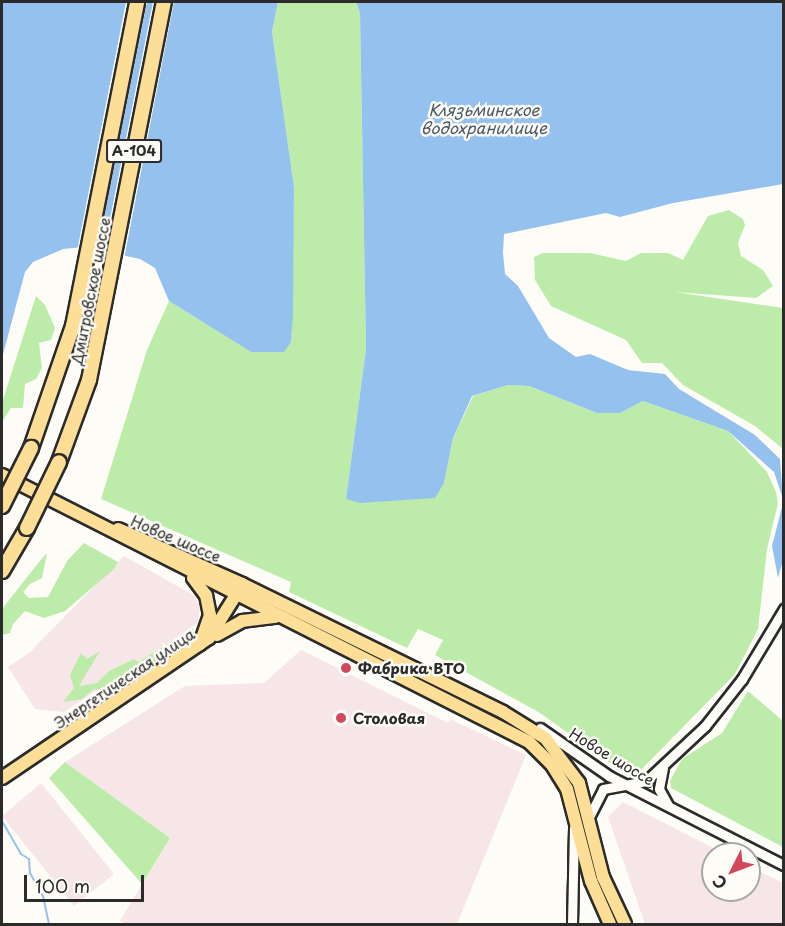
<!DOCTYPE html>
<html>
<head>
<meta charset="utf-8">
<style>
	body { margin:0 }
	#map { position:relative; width:785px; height:926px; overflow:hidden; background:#fdfcf7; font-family:"Playpen Sans",sans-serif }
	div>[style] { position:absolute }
	.built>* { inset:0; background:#f7e6e8 }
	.green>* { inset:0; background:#bdecaa }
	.water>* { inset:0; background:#95c1ee }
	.pier>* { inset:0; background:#fdfcf7 }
	.stream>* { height:2px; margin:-1px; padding:0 1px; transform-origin:1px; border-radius:1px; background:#95c1ee }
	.roads { filter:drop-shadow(2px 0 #2b2b2b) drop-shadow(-2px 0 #2b2b2b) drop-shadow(0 2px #2b2b2b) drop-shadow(0 -2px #2b2b2b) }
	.minor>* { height:9px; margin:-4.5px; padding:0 4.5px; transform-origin:4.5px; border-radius:4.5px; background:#fdfcf7 }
	.major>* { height:12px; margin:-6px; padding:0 6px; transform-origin:6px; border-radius:6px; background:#fdde96 }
	.highway>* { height:14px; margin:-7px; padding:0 7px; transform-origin:7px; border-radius:7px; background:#fdde96 }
	.bridges { filter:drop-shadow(2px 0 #2b2b2b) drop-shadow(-2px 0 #2b2b2b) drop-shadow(0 2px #2b2b2b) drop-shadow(0 -2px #2b2b2b) }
	.highway-bridge>* { height:14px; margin:-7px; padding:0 7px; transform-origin:7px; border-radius:7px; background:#fdde96 }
	.dots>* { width:16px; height:16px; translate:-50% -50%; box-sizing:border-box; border:3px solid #fdfcf7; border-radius:50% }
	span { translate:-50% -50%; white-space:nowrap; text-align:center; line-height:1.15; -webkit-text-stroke:5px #fdfcf7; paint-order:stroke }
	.shield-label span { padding:2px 4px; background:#fdfcf7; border:2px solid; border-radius:4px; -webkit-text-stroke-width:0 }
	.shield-label { font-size:14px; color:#2b2b2b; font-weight:700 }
	.street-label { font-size:15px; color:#2b2b2b }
	.poi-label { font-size:15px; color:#2b2b2b; font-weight:700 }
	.left { translate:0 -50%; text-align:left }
	.water-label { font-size:16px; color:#4b5866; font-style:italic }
	.frame { position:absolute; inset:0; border:3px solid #2b2b2b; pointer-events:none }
	.north { position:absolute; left:701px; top:842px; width:60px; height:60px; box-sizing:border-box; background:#fdfcf7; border:2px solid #a9a8a5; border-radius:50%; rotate:228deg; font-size:16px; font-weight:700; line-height:24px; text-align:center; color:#2b2b2b }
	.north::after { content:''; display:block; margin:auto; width:21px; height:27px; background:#d1495b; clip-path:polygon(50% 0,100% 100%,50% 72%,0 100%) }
	.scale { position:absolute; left:24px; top:875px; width:120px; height:27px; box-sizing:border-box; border:3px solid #2b2b2b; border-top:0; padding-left:8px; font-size:18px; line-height:21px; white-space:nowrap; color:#2b2b2b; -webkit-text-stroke:4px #fdfcf7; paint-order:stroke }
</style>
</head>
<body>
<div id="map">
	<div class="built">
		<div style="clip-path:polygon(124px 556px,195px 596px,200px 607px,198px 623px,64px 712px,35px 709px,8px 667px,29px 653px)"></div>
		<div style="clip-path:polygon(301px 650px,448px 723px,450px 719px,526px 755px,457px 924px,127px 924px,120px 921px,170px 838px,65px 762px,185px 686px,264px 683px)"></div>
		<div style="clip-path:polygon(41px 783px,114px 874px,74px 906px,2px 816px)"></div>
		<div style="clip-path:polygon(623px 802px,725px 854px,713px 854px,713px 890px,749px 890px,749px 866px,783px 883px,783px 924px,645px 924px,608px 817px)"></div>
	</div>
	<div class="green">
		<div style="clip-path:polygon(278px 2px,356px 2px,360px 13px,366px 349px,346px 499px,444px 483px,453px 438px,473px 396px,508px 385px,529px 386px,597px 413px,620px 413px,643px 401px,728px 431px,767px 472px,776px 492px,778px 503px,767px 549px,758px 629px,735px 674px,636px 775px,610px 763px,540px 713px,435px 655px,443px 640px,418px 629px,407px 648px,289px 592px,291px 582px,101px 499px,147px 350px,169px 301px,251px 352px,291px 342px,294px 187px,272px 32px)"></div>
		<div style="clip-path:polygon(729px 210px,743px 219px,745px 225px,738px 243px,741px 256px,763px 270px,773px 286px,756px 298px,675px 292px,783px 308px,783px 449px,755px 426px,683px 385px,662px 363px,642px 363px,626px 340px,551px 306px,535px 280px,534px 257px,543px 253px,590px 253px,626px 261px,641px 253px,668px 253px,683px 260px,708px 216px)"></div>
		<div style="clip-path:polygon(36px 296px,45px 305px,55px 328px,51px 340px,39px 343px,42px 368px,36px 379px,25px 384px,23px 408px,11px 408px,2px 422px,2px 403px)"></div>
		<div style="clip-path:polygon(84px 543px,118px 562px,114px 569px,65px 611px,44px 618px,25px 611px,13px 624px,10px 633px,2px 635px,2px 609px,39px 562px,47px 553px,42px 578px,30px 584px,23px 592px,29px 598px,48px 597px,67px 561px)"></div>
		<div style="clip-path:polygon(194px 628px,188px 640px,115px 689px,94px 689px,82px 699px,63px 702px,74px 688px,70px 675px,81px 653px,87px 659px,100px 651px,79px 686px,97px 683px,109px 671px,134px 659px,138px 662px)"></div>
		<div style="clip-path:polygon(748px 691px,783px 721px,783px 847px,671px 788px,670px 781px,682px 759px,722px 733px)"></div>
		<div style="clip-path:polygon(65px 762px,170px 838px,142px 884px,49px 778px)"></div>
	</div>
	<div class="water">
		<div style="clip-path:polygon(2px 2px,278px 2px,272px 32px,294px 187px,293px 314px,291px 342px,284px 352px,251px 352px,169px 301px,155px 268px,140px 259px,84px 247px,63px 249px,33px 262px,25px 272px,2px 358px)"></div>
		<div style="clip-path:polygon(356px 2px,783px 2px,783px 184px,673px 203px,620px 217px,606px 213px,504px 234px,503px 253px,505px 274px,518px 286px,549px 338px,576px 357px,590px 354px,628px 370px,665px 374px,679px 389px,755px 435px,780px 459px,783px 499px,774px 472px,728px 431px,643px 401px,620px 413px,597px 413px,529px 386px,508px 385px,472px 396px,453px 438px,444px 483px,435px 498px,360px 503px,346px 499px,366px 349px,360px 13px)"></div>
		<div style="clip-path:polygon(783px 503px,783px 560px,778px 578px,772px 546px)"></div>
	</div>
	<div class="pier">
		<div style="clip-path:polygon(126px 2px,147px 2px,97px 253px,77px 251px)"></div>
		<div style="clip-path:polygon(153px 2px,174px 2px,124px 259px,103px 254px)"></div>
	</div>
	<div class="stream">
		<div style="left:2px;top:821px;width:38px;rotate:60deg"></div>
		<div style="left:21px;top:854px;width:9px;rotate:32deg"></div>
		<div style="left:29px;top:859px;width:14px;rotate:86deg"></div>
		<div style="left:30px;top:873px;width:26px;rotate:61deg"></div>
		<div style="left:43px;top:896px;width:29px;rotate:78deg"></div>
	</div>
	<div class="roads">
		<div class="minor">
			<div style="left:540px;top:728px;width:84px;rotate:34.8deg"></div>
			<div style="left:609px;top:776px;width:196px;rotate:27deg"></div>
			<div style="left:663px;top:768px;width:21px;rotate:101deg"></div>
			<div style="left:659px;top:789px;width:18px;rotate:61deg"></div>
			<div style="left:590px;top:815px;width:29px;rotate:-63deg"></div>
			<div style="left:603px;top:789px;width:44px;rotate:-10.5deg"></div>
			<div style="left:646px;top:781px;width:81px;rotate:-43deg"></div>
			<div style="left:705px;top:726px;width:60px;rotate:-51.8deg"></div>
			<div style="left:742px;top:679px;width:82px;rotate:-59deg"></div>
			<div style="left:572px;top:924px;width:96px;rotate:-88.8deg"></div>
		</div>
		<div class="major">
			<div style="left:2px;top:475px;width:591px;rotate:26.87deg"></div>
			<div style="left:529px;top:742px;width:33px;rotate:45deg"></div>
			<div style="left:552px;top:765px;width:28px;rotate:58deg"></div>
			<div style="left:567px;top:789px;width:95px;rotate:75.4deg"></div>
			<div style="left:591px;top:881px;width:47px;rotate:66.2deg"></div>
			<div style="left:118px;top:529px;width:136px;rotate:23.9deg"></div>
			<div style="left:242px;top:584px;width:291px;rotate:26.1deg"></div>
			<div style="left:503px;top:712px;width:49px;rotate:31.8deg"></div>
			<div style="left:545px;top:738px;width:56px;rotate:52.9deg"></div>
			<div style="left:579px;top:783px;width:97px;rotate:75.7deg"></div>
			<div style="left:603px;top:877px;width:52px;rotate:64.9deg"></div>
			<div style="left:193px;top:578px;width:21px;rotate:53deg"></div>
			<div style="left:206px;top:595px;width:20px;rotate:79deg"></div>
			<div style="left:210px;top:615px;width:31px;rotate:109deg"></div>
			<div style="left:217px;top:635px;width:29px;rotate:-29deg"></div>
			<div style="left:242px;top:621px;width:34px;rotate:-7deg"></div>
			<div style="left:2px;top:778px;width:250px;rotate:-34.1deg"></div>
			<div style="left:209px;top:638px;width:57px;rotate:-58deg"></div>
		</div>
		<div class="highway">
			<div style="left:31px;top:448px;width:129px;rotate:-71deg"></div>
			<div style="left:73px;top:326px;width:330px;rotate:-78.8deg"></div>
			<div style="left:59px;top:462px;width:87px;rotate:-69.9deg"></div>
			<div style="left:89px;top:380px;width:385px;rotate:-78.8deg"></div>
			<div style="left:2px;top:571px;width:50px;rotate:-59.8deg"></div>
		</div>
	</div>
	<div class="bridges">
		<div class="highway-bridge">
			<div style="left:2px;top:506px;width:65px;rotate:-63.4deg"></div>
			<div style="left:27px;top:528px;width:73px;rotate:-64.1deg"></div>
		</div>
	</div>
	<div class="dots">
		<div style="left:346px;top:668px;background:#d1495b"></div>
		<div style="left:341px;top:718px;background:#d1495b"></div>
	</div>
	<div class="shield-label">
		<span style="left:134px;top:151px">А-104</span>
	</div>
	<div class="street-label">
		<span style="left:90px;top:291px;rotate:-79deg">Дмитровское шоссе</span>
		<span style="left:176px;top:538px;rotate:23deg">Новое шоссе</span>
		<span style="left:124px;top:678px;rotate:-34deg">Энергетическая улица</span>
		<span style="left:612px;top:756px;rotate:31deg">Новое шоссе</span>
	</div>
	<div class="poi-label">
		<span class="left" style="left:358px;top:668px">Фабрика ВТО</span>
		<span class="left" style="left:353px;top:718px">Столовая</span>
	</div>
	<div class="water-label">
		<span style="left:484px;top:118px">Клязьминское<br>водохранилище</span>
	</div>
	<div class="frame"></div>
	<div class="north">С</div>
	<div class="scale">100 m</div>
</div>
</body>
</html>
